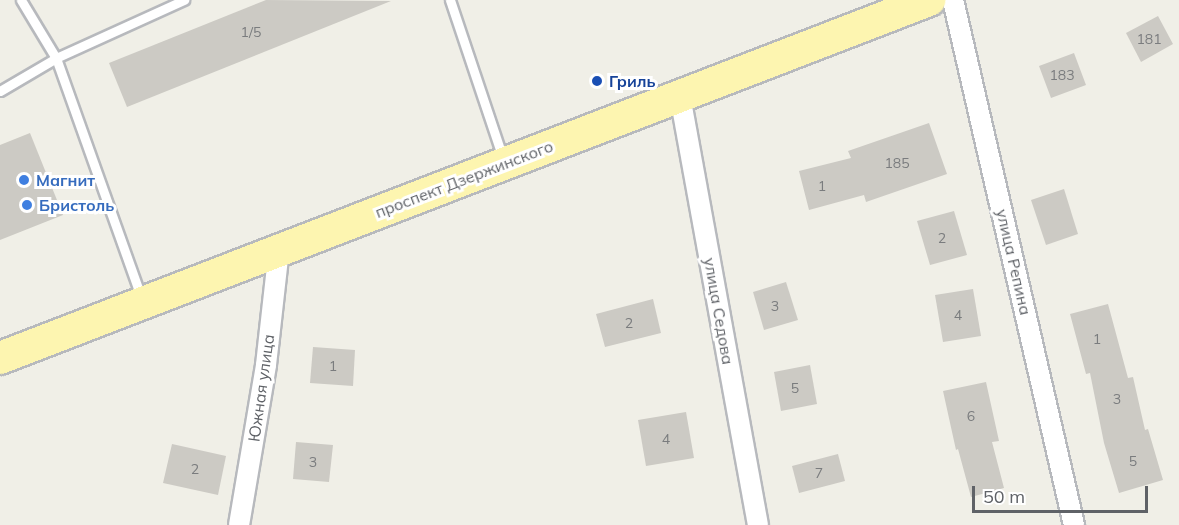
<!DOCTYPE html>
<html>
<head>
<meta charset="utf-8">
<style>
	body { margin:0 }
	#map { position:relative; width:1179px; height:525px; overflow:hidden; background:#f0efe7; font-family:Mulish,sans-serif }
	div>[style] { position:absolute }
	.building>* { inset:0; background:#cccac4 }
	.roads { filter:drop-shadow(2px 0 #b7b9bd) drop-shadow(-2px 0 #b7b9bd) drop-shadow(0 2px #b7b9bd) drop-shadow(0 -2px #b7b9bd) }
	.service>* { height:9px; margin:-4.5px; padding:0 4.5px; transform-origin:4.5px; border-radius:4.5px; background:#fff }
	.minor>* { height:20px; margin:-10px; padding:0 10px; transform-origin:10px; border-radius:10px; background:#fff }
	.primary>* { height:32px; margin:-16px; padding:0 16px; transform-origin:16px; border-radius:16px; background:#fdf5b0 }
	.dots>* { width:16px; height:16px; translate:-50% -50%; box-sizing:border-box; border:3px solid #fff; border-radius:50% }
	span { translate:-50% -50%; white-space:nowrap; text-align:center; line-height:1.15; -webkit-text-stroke:6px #fff; paint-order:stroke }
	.number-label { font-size:14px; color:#7a7c7e }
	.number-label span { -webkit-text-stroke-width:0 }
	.transit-label { font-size:16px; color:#164399; font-weight:700 }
	.left { translate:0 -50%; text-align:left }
	.street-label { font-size:16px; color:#5f6267 }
	.shop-label { font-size:16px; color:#366cbe; font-weight:700 }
	.scale { position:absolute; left:972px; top:486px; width:176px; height:27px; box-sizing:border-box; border:3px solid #5f6267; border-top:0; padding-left:8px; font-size:18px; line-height:21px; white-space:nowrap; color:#5f6267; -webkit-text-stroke:4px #fff; paint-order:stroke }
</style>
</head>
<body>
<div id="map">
	<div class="building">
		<div style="clip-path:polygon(266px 0,391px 1px,127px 107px,109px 63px)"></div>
		<div style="clip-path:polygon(1158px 16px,1173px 44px,1141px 62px,1126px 33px)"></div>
		<div style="clip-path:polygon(1074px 53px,1086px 85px,1051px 98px,1039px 66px)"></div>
		<div style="clip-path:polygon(929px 123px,947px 174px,866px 202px,864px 195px,809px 210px,799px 171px,851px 158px,848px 151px)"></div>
		<div style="clip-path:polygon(30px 133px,63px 215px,0 240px,0 145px)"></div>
		<div style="clip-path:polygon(1064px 189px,1078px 234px,1046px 245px,1031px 200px)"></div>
		<div style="clip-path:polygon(954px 211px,967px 255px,930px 265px,917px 221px)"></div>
		<div style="clip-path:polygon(786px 282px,798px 320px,764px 330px,753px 292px)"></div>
		<div style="clip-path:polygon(973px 289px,981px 336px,943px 342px,935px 295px)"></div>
		<div style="clip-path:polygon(653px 299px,661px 333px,605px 347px,596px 314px)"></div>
		<div style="clip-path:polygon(1108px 304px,1128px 378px,1133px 377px,1145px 430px,1148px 429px,1163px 480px,1119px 493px,1104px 443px,1090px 373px,1086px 374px,1070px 314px)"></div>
		<div style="clip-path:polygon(313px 347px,355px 350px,353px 386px,310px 383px)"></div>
		<div style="clip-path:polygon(810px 365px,817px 404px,781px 411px,774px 372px)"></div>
		<div style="clip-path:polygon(986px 382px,999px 441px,992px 442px,1004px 488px,971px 497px,958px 449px,956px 450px,943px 391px)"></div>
		<div style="clip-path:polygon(686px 412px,694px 458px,646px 466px,638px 420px)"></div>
		<div style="clip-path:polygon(296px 442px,333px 445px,329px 482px,293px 479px)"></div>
		<div style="clip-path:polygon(172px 444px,226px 456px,218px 495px,163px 483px)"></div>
		<div style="clip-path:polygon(838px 454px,845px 481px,799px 493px,792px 466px)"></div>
	</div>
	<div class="roads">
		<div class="service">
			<div style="left:21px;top:0;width:68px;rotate:58.9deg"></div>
			<div style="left:56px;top:58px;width:257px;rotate:70.4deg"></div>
			<div style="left:450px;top:0;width:167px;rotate:71.5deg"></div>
			<div style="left:0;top:91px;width:65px;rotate:-30.5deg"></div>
			<div style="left:56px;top:58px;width:141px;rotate:-24.4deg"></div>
		</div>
		<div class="minor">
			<div style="left:953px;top:0;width:539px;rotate:77.02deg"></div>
			<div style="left:680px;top:96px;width:436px;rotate:79.7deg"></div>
			<div style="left:239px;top:525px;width:162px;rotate:-80.4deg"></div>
			<div style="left:266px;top:365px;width:116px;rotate:-83.6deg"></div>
		</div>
		<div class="primary">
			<div style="left:0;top:358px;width:996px;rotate:-21.07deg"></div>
		</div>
	</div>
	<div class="dots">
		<div style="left:597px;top:81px;background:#1a4fb4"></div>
		<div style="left:24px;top:180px;background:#3f7fe0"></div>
		<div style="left:27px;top:205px;background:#3f7fe0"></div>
	</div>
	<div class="number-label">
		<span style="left:251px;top:32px">1/5</span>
		<span style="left:1149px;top:39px">181</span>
		<span style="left:1062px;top:75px">183</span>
		<span style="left:897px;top:163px">185</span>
		<span style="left:822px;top:186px">1</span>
		<span style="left:942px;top:238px">2</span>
		<span style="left:775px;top:306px">3</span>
		<span style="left:958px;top:315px">4</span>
		<span style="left:629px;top:323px">2</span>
		<span style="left:1097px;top:339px">1</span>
		<span style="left:333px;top:366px">1</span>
		<span style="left:795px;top:388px">5</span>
		<span style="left:1117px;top:399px">3</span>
		<span style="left:971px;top:416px">6</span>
		<span style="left:666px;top:439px">4</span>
		<span style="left:1133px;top:461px">5</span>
		<span style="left:313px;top:462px">3</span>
		<span style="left:195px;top:469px">2</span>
		<span style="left:819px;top:473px">7</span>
	</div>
	<div class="transit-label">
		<span class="left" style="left:609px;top:81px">Гриль</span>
	</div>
	<div class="street-label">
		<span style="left:464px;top:179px;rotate:-21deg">проспект Дзержинского</span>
		<span style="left:1014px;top:262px;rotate:77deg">улица Репина</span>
		<span style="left:719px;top:311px;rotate:80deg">улица Седова</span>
		<span style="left:261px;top:388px;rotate:-82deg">Южная улица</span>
	</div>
	<div class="shop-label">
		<span class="left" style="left:36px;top:180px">Магнит</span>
		<span class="left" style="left:39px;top:205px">Бристоль</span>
	</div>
	<div class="scale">50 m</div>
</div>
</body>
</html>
